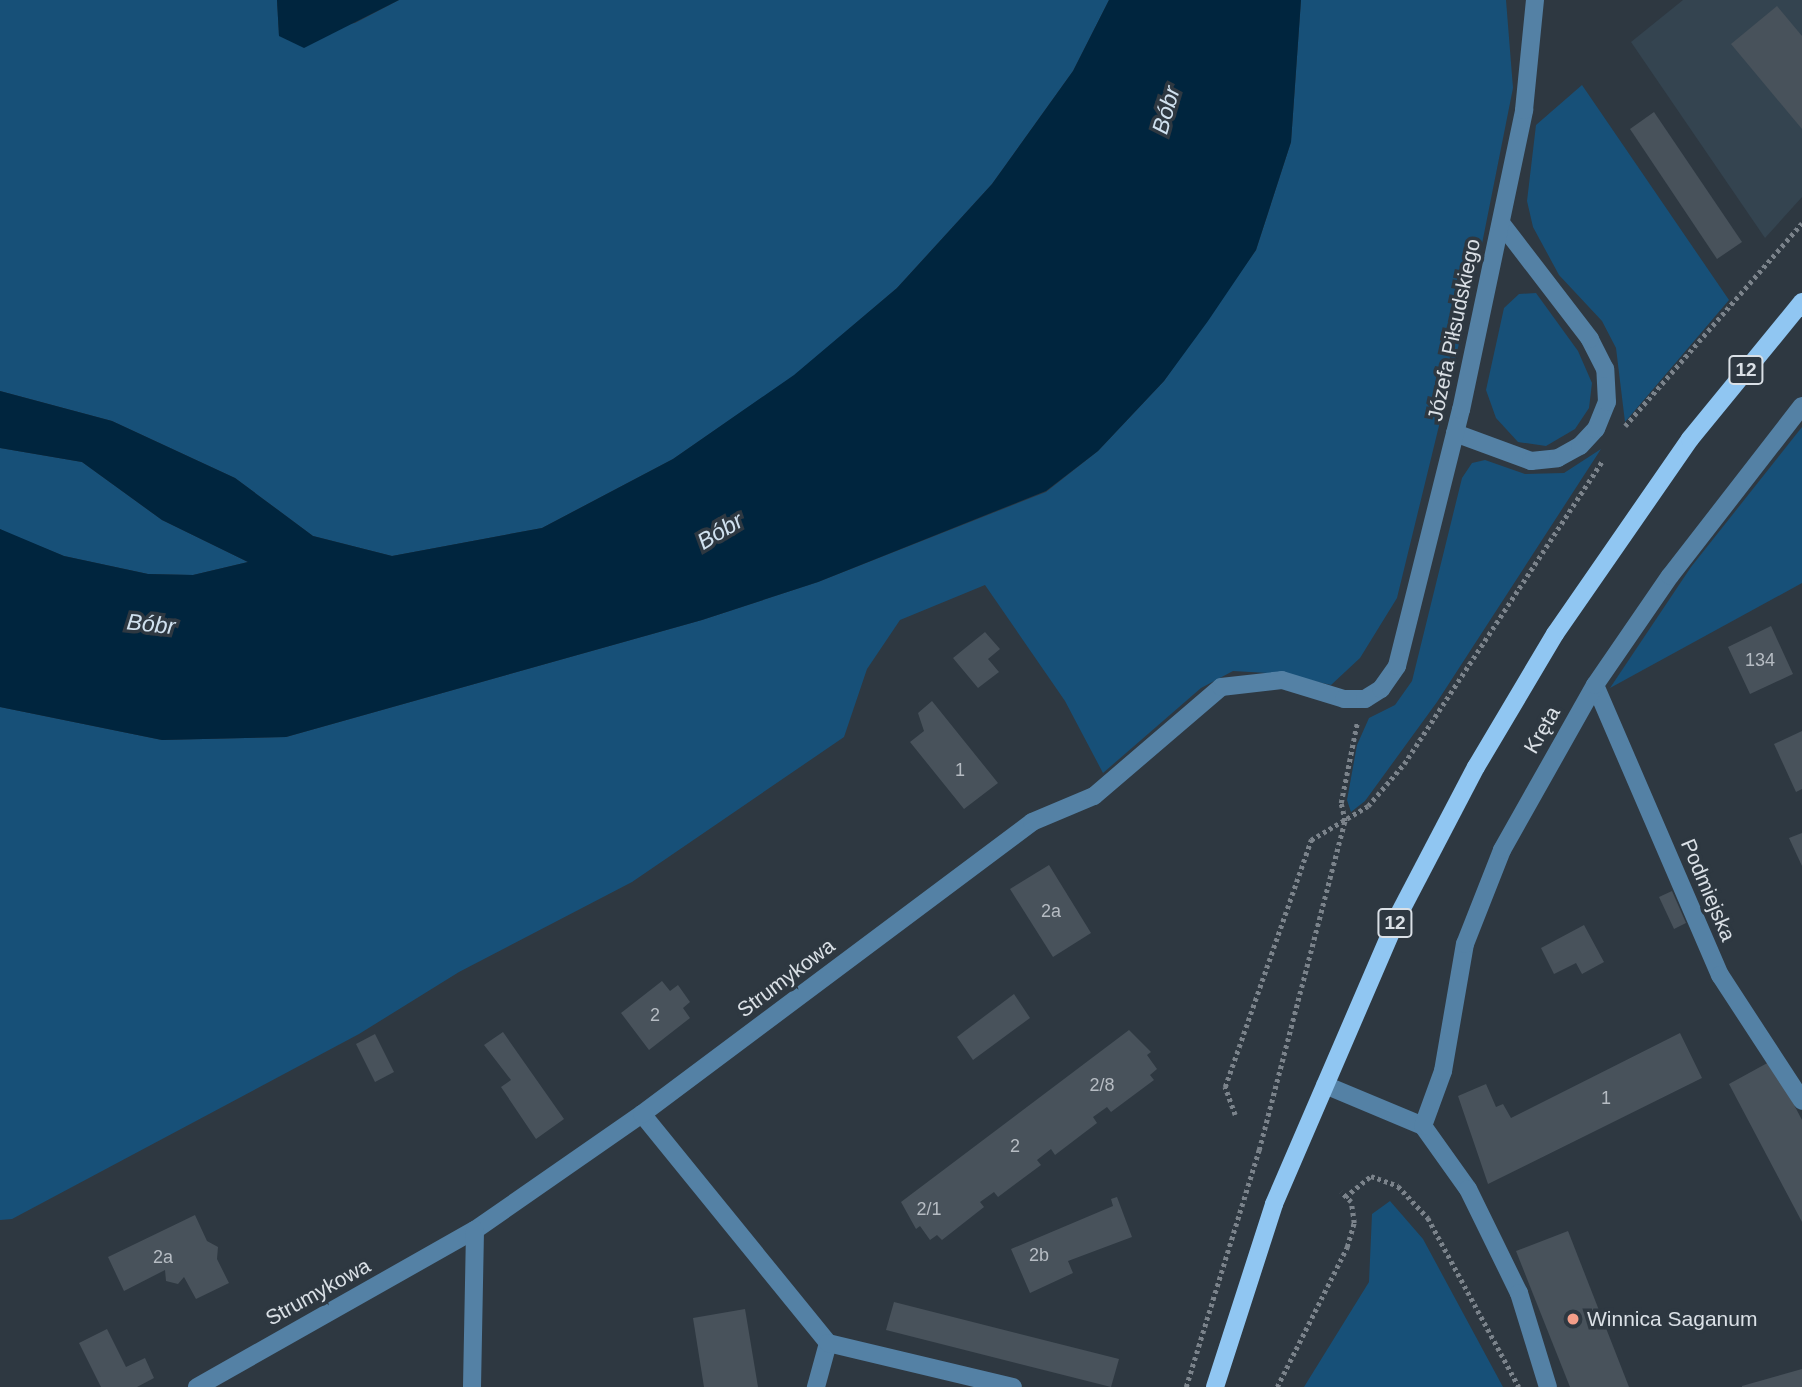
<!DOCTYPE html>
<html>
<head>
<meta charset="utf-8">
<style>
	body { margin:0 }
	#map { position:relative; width:1802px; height:1387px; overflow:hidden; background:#2e3841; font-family:Arial,sans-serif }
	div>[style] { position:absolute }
	.built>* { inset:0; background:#344450 }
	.green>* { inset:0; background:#175078 }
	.water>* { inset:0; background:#00253e }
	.building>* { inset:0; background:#48525b }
	.path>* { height:4.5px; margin-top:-2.25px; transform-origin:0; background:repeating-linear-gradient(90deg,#7b838b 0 3.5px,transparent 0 7px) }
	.minor>* { height:18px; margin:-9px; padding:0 9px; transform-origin:9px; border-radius:9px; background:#5481a5 }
	.major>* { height:18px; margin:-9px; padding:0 9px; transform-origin:9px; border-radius:9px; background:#90c6f2 }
	.dots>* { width:19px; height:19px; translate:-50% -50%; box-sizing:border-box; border:4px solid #2e3841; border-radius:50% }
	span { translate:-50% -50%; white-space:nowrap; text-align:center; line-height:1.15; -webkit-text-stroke:7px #2e3841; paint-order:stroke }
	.number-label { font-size:18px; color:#b6bcc3 }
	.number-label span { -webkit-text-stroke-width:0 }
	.shield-label span { padding:2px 5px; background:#2e3841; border:2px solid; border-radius:5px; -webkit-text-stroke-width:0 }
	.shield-label { font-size:19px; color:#dae0e6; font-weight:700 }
	.street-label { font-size:21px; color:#dae0e6 }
	.poi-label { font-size:21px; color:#dae0e6 }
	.left { translate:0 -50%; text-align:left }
	.water-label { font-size:23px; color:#d0e1ef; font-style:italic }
</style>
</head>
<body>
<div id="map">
	<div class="built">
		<div style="clip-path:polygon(1683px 0,1802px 0,1802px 197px,1765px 238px,1631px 42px)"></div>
	</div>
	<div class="green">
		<div style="clip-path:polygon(0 0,277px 0,279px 35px,355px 23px,399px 0,1109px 0,1073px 71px,992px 184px,897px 288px,795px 375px,673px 459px,542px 528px,392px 556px,313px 536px,235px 478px,112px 421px,0 391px)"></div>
		<div style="clip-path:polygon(1301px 0,1506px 0,1513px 88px,1476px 274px,1397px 598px,1360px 658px,1331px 685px,1283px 674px,1233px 671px,1201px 688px,1103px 773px,1065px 701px,985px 585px,900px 620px,867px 669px,844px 737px,632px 882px,459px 972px,359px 1034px,12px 1219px,0 1220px,0 707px,162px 740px,286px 737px,702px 620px,818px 582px,1046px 492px,1098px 451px,1164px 381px,1256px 250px,1291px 142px)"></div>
		<div style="clip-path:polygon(1582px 85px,1729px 300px,1625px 422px,1616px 348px,1602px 321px,1559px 275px,1533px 227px,1527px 201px,1536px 125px)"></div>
		<div style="clip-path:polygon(1536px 293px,1578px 351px,1592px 383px,1589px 408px,1575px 429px,1546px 446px,1518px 442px,1496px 418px,1486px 390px,1504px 308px,1519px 294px)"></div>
		<div style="clip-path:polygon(1802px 427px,1802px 583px,1610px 688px,1691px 567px)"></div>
		<div style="clip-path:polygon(0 448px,82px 462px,162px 520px,248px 562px,193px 575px,148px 574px,64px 556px,9px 534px,0 529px)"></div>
		<div style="clip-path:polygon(1601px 449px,1437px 702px,1365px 801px,1351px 812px,1347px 800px,1357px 745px,1369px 718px,1395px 705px,1412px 681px,1462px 478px,1472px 463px,1485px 460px,1525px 474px,1564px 473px)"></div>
		<div style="clip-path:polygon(1390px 1201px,1423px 1239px,1503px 1387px,1304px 1387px,1369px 1282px,1372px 1214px)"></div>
	</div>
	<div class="water">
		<div style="clip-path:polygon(277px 0,399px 0,304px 48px,279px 36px)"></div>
		<div style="clip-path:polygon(1109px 0,1301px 0,1291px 142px,1256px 250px,1208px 321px,1164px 381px,1098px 451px,1046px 491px,818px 582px,702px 620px,286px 737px,162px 740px,0 707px,0 529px,64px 556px,148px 574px,193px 575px,248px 562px,162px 520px,82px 462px,0 448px,0 391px,112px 421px,235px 478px,313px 536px,392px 556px,542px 528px,673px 459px,794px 375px,897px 288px,992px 184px,1073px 71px)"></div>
	</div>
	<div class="building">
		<div style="clip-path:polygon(1777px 6px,1802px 36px,1802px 129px,1731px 44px)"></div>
		<div style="clip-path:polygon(1654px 112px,1742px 242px,1717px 259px,1630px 129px)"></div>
		<div style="clip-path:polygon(1771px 626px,1793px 674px,1750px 694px,1728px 647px)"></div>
		<div style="clip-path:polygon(985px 632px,1000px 649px,988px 659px,999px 672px,978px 688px,953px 658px)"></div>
		<div style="clip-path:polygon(932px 701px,998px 783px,964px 809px,910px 742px,924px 731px,918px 713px)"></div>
		<div style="clip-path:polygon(1802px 731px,1802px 789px,1796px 792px,1774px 744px)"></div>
		<div style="clip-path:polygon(1802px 833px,1802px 866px,1789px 838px)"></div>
		<div style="clip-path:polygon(1049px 865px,1091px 933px,1053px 957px,1010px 889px)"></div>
		<div style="clip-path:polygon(1672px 891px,1686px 923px,1674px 929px,1659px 897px)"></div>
		<div style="clip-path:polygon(1584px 925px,1604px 962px,1582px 974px,1576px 963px,1554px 974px,1541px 948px)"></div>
		<div style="clip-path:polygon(662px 981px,670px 991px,678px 985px,690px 1002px,683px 1008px,690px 1018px,649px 1050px,621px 1013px)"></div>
		<div style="clip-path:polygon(1014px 994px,1030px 1018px,973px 1060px,957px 1037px)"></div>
		<div style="clip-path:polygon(1129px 1030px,1151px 1052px,1147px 1055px,1157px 1069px,1150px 1075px,1154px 1080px,1111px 1112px,1107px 1107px,1093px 1117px,1097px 1123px,1055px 1155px,1051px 1149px,1037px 1160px,1041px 1165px,998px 1197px,994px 1192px,980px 1202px,984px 1207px,942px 1240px,937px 1235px,930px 1240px,920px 1226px,916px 1229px,901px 1202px)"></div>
		<div style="clip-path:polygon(503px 1032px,564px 1119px,536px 1139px,501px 1087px,511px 1080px,484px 1045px)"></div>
		<div style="clip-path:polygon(1680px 1033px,1702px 1078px,1488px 1184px,1458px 1096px,1486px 1084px,1496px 1107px,1503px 1104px,1511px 1118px)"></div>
		<div style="clip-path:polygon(375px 1034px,394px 1072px,375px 1082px,356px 1044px)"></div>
		<div style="clip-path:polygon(1771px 1061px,1802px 1120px,1802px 1222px,1729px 1084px)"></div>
		<div style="clip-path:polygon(1117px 1197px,1132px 1237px,1068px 1261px,1073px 1273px,1030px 1293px,1011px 1249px,1113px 1206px,1111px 1199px)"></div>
		<div style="clip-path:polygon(195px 1215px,207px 1241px,218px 1247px,217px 1259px,229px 1283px,196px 1299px,184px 1277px,178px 1284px,166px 1281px,165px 1270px,124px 1291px,108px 1257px)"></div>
		<div style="clip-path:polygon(1568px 1231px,1629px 1387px,1570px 1387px,1516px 1251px)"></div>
		<div style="clip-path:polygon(894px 1302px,1119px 1359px,1111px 1387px,886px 1330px)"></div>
		<div style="clip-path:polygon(745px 1309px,758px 1387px,704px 1387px,693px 1318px)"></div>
		<div style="clip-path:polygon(107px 1329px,126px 1367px,145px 1358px,154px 1378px,137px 1387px,101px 1387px,79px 1343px)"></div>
		<div style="clip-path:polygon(1802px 1369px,1802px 1387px,1742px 1387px,1742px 1386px)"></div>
	</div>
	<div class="path">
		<div style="left:1625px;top:426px;width:269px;rotate:-48.9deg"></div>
		<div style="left:1235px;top:1115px;width:30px;rotate:-110deg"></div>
		<div style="left:1225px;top:1087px;width:262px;rotate:-70.8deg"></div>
		<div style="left:1311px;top:840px;width:66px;rotate:-30.8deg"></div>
		<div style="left:1368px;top:806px;width:55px;rotate:-49.4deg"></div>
		<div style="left:1404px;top:764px;width:363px;rotate:-56.8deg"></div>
		<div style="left:1345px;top:1197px;width:33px;rotate:-39deg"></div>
		<div style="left:1371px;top:1176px;width:29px;rotate:20deg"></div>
		<div style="left:1398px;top:1186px;width:44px;rotate:46.8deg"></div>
		<div style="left:1428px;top:1218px;width:192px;rotate:61.7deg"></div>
		<div style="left:1186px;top:1387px;width:248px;rotate:-72.9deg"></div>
		<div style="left:1259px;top:1150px;width:340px;rotate:-75.4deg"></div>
		<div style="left:1345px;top:821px;width:18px;rotate:-103deg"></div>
		<div style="left:1341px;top:803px;width:82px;rotate:-78.7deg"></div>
		<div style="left:1277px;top:1387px;width:157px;rotate:-63.4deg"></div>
		<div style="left:1347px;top:1247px;width:25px;rotate:-74deg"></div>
		<div style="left:1354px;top:1223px;width:21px;rotate:-98deg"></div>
		<div style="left:1351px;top:1202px;width:14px;rotate:-135deg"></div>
	</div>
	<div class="minor">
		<div style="left:1455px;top:433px;width:81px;rotate:20.2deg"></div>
		<div style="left:1531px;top:461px;width:27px;rotate:-6deg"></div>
		<div style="left:1558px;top:458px;width:25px;rotate:-29deg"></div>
		<div style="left:1580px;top:446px;width:23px;rotate:-47deg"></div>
		<div style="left:1596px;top:429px;width:29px;rotate:-68deg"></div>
		<div style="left:1607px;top:402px;width:33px;rotate:-93deg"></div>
		<div style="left:1605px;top:369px;width:34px;rotate:-117deg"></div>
		<div style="left:1590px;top:339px;width:146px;rotate:-127.5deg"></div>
		<div style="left:1595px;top:685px;width:316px;rotate:66.7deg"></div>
		<div style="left:1720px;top:975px;width:150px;rotate:56.9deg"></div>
		<div style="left:1325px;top:1085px;width:106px;rotate:22.7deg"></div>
		<div style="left:1423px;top:1126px;width:77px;rotate:54.5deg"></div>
		<div style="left:1468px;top:1189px;width:116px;rotate:63.9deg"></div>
		<div style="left:1519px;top:1293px;width:98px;rotate:72.9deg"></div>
		<div style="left:642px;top:1114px;width:295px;rotate:50.9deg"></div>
		<div style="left:828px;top:1343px;width:46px;rotate:105.3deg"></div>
		<div style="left:1423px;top:1126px;width:59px;rotate:-70deg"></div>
		<div style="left:1443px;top:1071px;width:129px;rotate:-80.2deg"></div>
		<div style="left:1465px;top:944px;width:101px;rotate:-68.5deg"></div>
		<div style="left:1502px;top:850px;width:189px;rotate:-60.6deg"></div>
		<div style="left:1595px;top:685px;width:132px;rotate:-55.5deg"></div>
		<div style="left:1670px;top:576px;width:215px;rotate:-52.2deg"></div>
		<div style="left:828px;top:1343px;width:190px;rotate:13.4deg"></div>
		<div style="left:197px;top:1387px;width:319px;rotate:-29.5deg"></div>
		<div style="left:475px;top:1230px;width:203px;rotate:-34.8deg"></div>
		<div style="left:642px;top:1114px;width:487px;rotate:-36.8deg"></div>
		<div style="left:1032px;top:822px;width:67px;rotate:-22.8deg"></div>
		<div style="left:1094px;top:796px;width:167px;rotate:-40.6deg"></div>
		<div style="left:1221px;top:687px;width:61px;rotate:-6.5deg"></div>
		<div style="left:1282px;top:680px;width:65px;rotate:17deg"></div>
		<div style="left:1344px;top:699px;width:21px"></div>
		<div style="left:1365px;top:699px;width:19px;rotate:-32deg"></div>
		<div style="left:1381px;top:689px;width:28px;rotate:-55deg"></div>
		<div style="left:1397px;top:666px;width:264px;rotate:-76deg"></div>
		<div style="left:1461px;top:410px;width:307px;rotate:-78.1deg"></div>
		<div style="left:1524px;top:110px;width:111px;rotate:-84.3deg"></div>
		<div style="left:472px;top:1387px;width:157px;rotate:-88.9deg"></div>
	</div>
	<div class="major">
		<div style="left:1215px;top:1387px;width:192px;rotate:-72.1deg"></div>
		<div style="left:1274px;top:1204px;width:314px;rotate:-66.7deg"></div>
		<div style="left:1398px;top:916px;width:168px;rotate:-62.4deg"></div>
		<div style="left:1476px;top:767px;width:155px;rotate:-59.3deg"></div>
		<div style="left:1555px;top:634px;width:237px;rotate:-55.3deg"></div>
		<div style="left:1690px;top:439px;width:177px;rotate:-50.7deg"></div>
	</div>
	<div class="dots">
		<div style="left:1573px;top:1319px;background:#f49e89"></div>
	</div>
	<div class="number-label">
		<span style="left:1760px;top:660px">134</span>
		<span style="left:960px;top:770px">1</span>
		<span style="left:1051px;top:911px">2a</span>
		<span style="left:655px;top:1015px">2</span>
		<span style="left:1102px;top:1085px">2/8</span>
		<span style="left:1606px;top:1098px">1</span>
		<span style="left:1015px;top:1146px">2</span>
		<span style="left:929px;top:1209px">2/1</span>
		<span style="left:1039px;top:1255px">2b</span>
		<span style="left:163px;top:1257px">2a</span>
	</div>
	<div class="shield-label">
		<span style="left:1746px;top:370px">12</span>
		<span style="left:1395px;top:923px">12</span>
	</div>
	<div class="street-label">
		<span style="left:1454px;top:330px;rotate:-78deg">Józefa Piłsudskiego</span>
		<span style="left:1542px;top:730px;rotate:-60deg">Kręta</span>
		<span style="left:1708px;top:890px;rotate:67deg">Podmiejska</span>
		<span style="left:786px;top:978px;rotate:-37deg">Strumykowa</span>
		<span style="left:318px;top:1292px;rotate:-29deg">Strumykowa</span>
	</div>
	<div class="poi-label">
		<span class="left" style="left:1587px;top:1319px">Winnica Saganum</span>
	</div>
	<div class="water-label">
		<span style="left:1166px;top:110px;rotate:-74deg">Bóbr</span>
		<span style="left:720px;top:531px;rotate:-31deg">Bóbr</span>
		<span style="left:151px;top:624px;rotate:6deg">Bóbr</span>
	</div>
</div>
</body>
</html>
